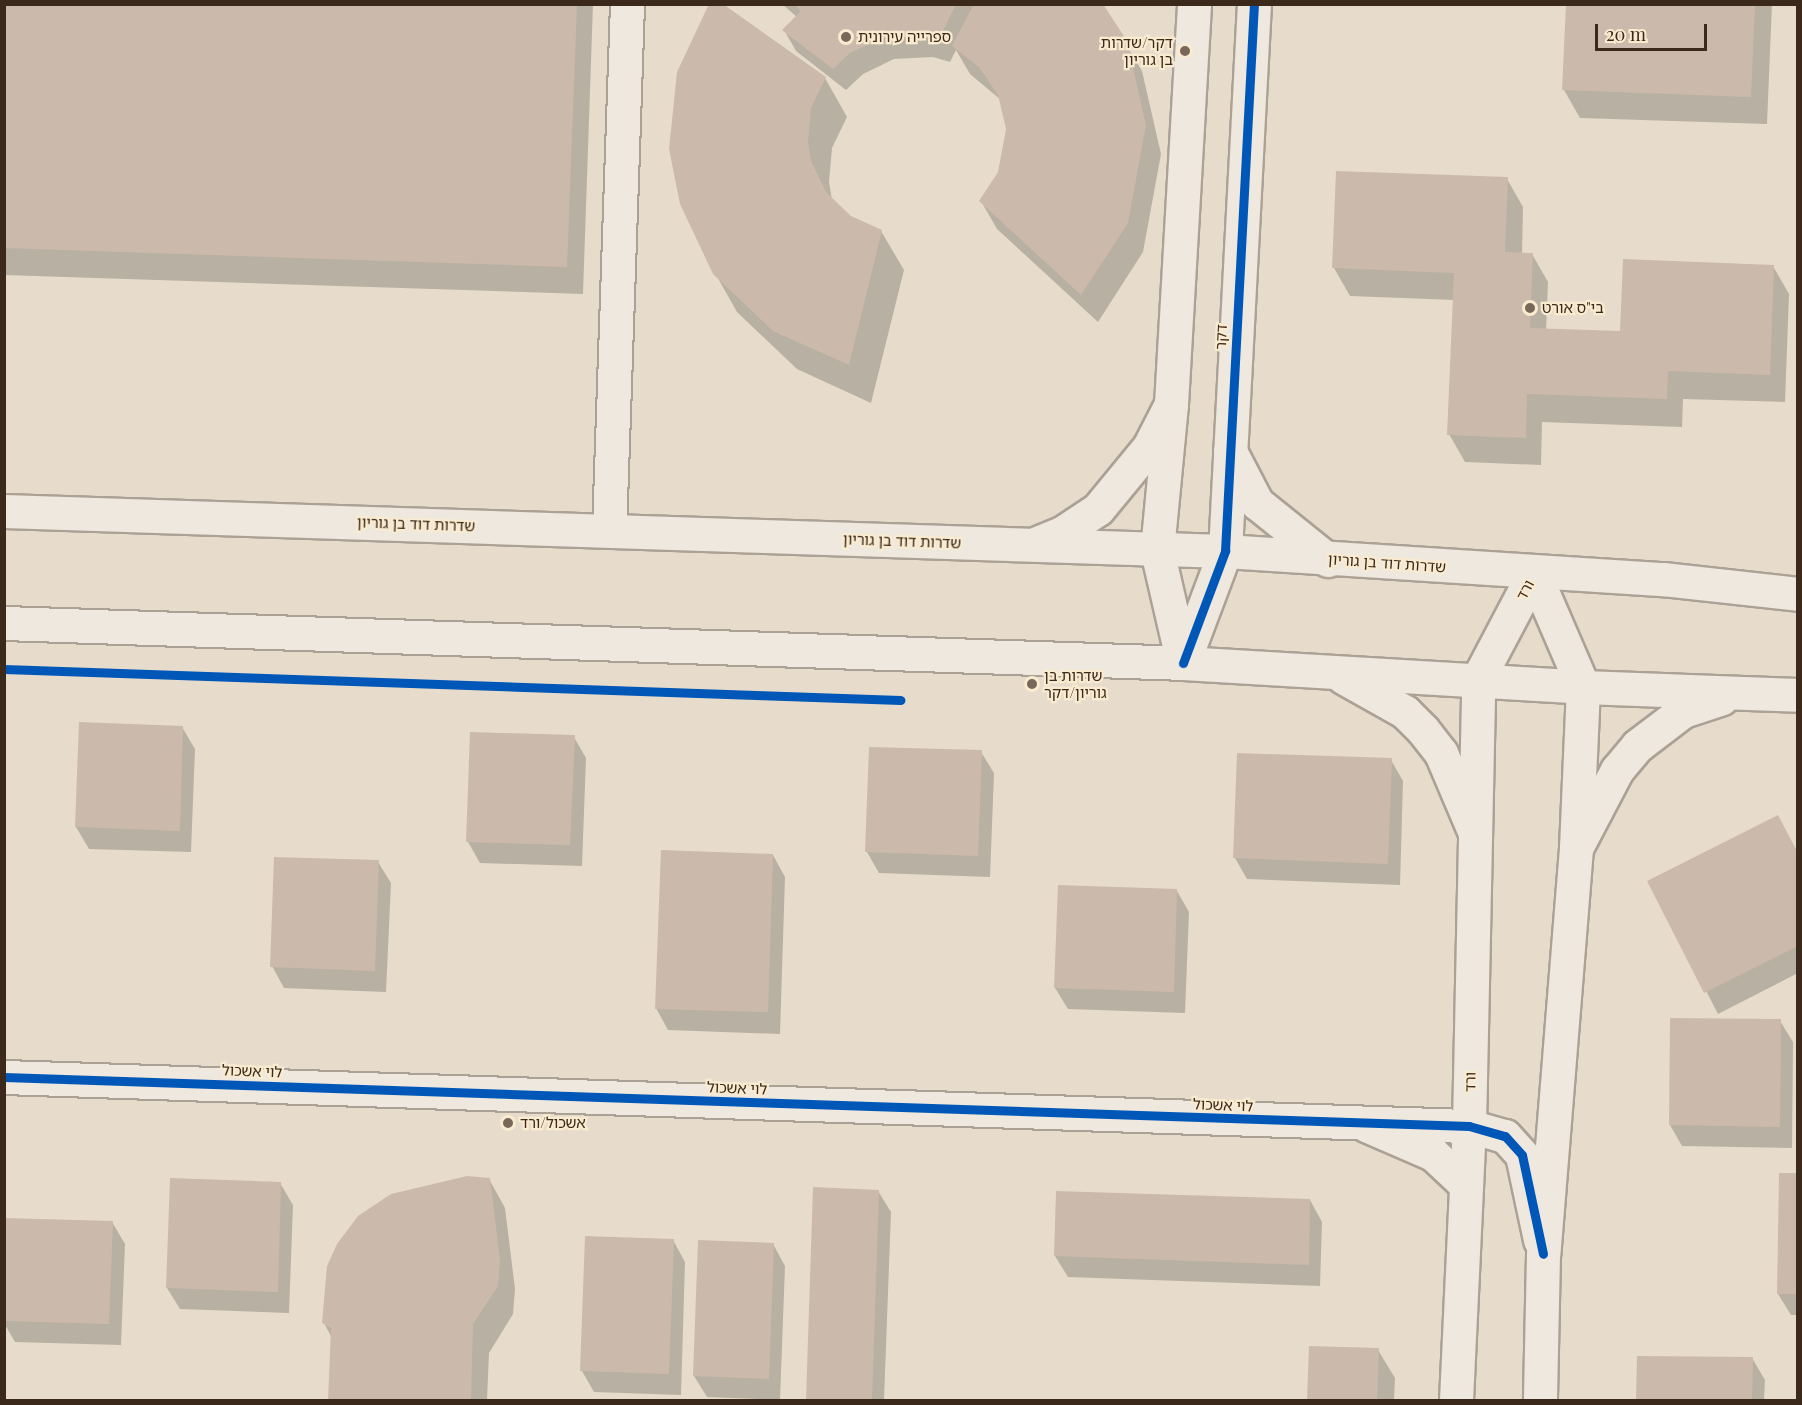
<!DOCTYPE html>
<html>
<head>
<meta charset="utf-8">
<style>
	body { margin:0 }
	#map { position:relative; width:1802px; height:1405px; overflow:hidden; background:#e7dccb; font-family:"Playfair Display","Noto Sans Hebrew",serif }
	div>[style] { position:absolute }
	.shadow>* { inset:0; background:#0003 }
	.building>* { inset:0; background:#cbbaac }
	.roads { filter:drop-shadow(2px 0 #aca195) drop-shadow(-2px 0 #aca195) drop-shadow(0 2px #aca195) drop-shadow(0 -2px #aca195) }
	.minor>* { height:33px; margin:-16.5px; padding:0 16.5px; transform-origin:16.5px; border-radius:16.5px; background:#eee8de }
	.tertiary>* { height:33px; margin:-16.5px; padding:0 16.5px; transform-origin:16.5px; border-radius:16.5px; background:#eee8de }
	.secondary>* { height:33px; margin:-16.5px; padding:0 16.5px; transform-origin:16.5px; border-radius:16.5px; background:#eee8de }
	.cycleway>* { height:9px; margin:-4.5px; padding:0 4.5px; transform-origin:4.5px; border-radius:4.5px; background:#0057b8 }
	.dots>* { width:16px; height:16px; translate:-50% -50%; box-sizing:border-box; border:3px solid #f9ebd0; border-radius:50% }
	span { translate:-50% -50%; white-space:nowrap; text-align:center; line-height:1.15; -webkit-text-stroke:4.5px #f9ebd0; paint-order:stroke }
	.poi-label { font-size:15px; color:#3b291b }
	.left { translate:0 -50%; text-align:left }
	.right { translate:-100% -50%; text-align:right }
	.street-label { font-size:15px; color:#3b291b }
	.frame { position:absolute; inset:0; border:6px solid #3b291b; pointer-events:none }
	.scale { position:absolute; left:1595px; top:24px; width:112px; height:27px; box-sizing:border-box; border:3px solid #3b291b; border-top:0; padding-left:8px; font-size:18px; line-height:21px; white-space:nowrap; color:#3b291b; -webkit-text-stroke:4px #f9ebd0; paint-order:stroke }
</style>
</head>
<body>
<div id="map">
	<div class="shadow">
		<div style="clip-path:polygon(4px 4px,593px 4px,583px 294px,4px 275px)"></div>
		<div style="clip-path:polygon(782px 4px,1101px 4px,1142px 71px,1161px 154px,1143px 252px,1098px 322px,997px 229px,981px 201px,999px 173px,1007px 129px,1001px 100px,970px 74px,956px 50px,950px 62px,933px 57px,894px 59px,863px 74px,846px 90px,796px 51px,784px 30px,797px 17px)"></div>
		<div style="clip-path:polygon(1560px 4px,1772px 4px,1767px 124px,1580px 118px,1564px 90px,1567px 5px)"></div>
		<div style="clip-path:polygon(825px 78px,847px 117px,832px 148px,829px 182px,832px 200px,850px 217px,881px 231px,904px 270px,871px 403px,797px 369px,737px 312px,715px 273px)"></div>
		<div style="clip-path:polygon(1507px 179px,1523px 207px,1522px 254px,1532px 254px,1548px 282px,1546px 330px,1621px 332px,1773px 266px,1789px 294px,1785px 402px,1683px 399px,1682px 427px,1542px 422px,1541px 465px,1465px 462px,1449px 434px,1454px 300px,1350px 296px,1334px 268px)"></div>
		<div style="clip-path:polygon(80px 724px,182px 727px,195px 749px,191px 852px,89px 849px,76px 827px)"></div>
		<div style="clip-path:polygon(574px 737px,586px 758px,582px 866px,480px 863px,468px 842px)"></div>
		<div style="clip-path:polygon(981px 752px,994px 773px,990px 877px,879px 873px,867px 852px)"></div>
		<div style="clip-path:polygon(1391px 760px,1403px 781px,1400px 885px,1247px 879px,1235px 858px)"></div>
		<div style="clip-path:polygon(1798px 854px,1798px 973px,1718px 1014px,1649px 881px)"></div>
		<div style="clip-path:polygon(773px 855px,785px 877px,780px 1034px,668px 1030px,656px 1008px)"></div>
		<div style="clip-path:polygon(378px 862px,391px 883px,386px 992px,284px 988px,272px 966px)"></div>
		<div style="clip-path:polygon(1177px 891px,1189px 912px,1185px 1013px,1068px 1009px,1055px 988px)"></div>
		<div style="clip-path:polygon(1780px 1021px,1793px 1042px,1792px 1148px,1682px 1146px,1670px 1125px)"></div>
		<div style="clip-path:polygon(1798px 1175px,1798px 1315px,1791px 1315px,1778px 1294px)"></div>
		<div style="clip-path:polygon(489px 1179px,505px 1208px,515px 1289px,513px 1314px,489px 1353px,487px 1400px,330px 1400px,332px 1338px,324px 1323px)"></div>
		<div style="clip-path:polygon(280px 1183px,293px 1205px,289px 1313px,180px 1309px,167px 1288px)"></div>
		<div style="clip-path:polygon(815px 1189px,878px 1191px,891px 1212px,884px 1400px,807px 1400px)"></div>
		<div style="clip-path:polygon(1310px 1200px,1322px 1222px,1320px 1286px,1068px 1277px,1055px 1256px)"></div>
		<div style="clip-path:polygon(112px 1222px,125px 1244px,121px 1345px,15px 1342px,4px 1323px,4px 1272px)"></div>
		<div style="clip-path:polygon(673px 1240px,685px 1262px,681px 1395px,594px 1392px,582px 1371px)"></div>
		<div style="clip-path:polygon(773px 1244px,785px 1266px,780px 1400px,707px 1397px,694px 1376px)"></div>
		<div style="clip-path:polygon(1310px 1348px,1378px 1350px,1395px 1378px,1394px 1400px,1309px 1400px)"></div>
		<div style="clip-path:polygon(1638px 1357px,1752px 1358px,1765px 1380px,1764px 1400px,1638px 1400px)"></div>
	</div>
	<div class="building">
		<div style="clip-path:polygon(4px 4px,577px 4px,567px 267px,4px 248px)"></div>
		<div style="clip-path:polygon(709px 4px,723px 4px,826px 77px,811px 108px,808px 142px,811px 161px,826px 192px,851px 216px,882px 230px,849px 365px,773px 331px,713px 274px,680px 204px,669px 149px,677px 72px)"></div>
		<div style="clip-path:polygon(794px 4px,956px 4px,938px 41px,919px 36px,882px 38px,850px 53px,833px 69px,782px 30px,801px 11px)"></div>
		<div style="clip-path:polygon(974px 4px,1103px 4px,1127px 41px,1146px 125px,1128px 223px,1081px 295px,979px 201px,998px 172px,1006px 129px,998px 95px,979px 67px,952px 46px)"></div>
		<div style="clip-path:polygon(1566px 4px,1755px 4px,1751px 97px,1562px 90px)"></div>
		<div style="clip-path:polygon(1336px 171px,1508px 177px,1505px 252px,1533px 253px,1530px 328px,1620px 331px,1623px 259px,1774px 265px,1770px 375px,1668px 371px,1667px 399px,1527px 394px,1526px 438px,1447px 435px,1454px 273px,1332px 268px)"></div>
		<div style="clip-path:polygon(79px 722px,183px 726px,180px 831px,75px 827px)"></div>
		<div style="clip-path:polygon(470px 732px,575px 735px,570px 845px,466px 842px)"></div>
		<div style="clip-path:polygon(869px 747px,982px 750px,978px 856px,865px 852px)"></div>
		<div style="clip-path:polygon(1237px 753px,1392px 758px,1388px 864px,1233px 858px)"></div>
		<div style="clip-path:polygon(1778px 815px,1798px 853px,1798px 946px,1704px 993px,1647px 881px)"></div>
		<div style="clip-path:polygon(661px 850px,773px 854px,768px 1012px,655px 1009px)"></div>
		<div style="clip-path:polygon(274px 857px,379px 860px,375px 971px,270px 967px)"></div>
		<div style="clip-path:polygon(1058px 885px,1177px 889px,1174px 992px,1054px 988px)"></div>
		<div style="clip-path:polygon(1670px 1018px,1781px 1019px,1780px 1127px,1669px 1125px)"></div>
		<div style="clip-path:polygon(1779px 1173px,1798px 1173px,1798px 1294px,1777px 1294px)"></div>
		<div style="clip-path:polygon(467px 1176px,490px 1178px,500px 1260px,498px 1286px,473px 1324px,471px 1400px,328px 1400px,331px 1328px,322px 1323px,327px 1266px,337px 1244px,358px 1216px,391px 1194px)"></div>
		<div style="clip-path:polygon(170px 1178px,281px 1182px,278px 1292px,166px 1288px)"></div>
		<div style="clip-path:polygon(813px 1187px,879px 1190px,872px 1400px,806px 1400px)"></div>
		<div style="clip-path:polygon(1056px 1191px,1310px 1199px,1309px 1265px,1054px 1256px)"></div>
		<div style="clip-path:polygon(5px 1218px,113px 1221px,109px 1324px,4px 1321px)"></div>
		<div style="clip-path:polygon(585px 1236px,674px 1239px,669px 1374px,580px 1371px)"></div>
		<div style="clip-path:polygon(698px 1240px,774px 1243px,769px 1379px,693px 1376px)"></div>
		<div style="clip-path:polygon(1309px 1346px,1379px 1348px,1377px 1400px,1307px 1400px)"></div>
		<div style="clip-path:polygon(1637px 1356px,1753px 1357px,1752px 1400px,1636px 1400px)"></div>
	</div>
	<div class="roads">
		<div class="minor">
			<div style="left:609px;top:530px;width:526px;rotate:-88.04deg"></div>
			<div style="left:4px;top:1077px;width:1466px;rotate:1.92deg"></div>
			<div style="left:1469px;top:1126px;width:37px;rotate:16deg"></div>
			<div style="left:1505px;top:1136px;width:25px;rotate:48deg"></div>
			<div style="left:1522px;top:1155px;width:87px;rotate:78deg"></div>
		</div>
		<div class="tertiary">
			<div style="left:1534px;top:573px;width:124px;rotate:66.7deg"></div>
			<div style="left:1583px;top:687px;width:161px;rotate:92.5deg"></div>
			<div style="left:1576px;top:848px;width:407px;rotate:94.6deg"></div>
			<div style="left:1543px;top:1254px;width:146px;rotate:91.2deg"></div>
			<div style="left:1183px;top:663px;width:120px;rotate:-69.4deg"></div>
			<div style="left:1225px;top:551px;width:548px;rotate:-86.97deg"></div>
			<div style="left:1183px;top:663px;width:116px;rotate:-103deg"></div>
			<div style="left:1157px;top:550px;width:147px;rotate:-84.5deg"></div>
			<div style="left:1171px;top:404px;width:401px;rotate:-86.7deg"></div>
			<div style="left:1366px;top:1125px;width:73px;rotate:23.4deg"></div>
			<div style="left:1433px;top:1154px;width:45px;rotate:43.2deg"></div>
			<div style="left:1456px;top:1400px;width:274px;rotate:-87.3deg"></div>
			<div style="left:1469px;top:1126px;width:447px;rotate:-88.8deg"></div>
			<div style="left:1478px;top:679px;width:120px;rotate:-62.2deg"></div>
		</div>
		<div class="secondary">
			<div style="left:1230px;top:451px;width:59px;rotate:62.6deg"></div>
			<div style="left:1257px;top:503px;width:91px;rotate:38.8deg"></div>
			<div style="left:4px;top:511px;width:1222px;rotate:1.88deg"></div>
			<div style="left:1225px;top:551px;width:439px;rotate:3.7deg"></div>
			<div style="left:1663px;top:579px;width:136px;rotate:6.3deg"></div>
			<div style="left:1037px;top:543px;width:27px;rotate:-22deg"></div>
			<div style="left:1062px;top:533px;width:43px;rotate:-33.7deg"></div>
			<div style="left:1098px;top:509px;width:80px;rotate:-50.6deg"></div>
			<div style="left:1149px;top:447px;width:48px;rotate:-62.9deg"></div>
			<div style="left:4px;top:623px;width:1180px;rotate:1.94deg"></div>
			<div style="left:1183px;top:663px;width:401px;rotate:3.4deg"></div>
			<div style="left:1583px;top:687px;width:215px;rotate:2.1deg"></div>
			<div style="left:1343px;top:677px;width:71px;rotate:29.4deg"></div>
			<div style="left:1405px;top:712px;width:25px;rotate:45deg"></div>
			<div style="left:1423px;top:730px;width:29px;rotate:52deg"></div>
			<div style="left:1441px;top:753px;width:87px;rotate:67deg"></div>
			<div style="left:1576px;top:848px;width:88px;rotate:-62.3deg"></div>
			<div style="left:1617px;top:770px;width:31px;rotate:-50deg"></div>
			<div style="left:1637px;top:746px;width:58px;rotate:-37.3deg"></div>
			<div style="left:1683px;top:711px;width:40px;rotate:-18deg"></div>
		</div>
	</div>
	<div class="cycleway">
		<div style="left:1183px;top:663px;width:120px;rotate:-69.4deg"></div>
		<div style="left:1225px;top:551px;width:548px;rotate:-86.97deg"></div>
		<div style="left:4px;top:669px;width:897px;rotate:1.98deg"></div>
		<div style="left:4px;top:1077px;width:1466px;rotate:1.92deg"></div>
		<div style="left:1469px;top:1126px;width:37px;rotate:16deg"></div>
		<div style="left:1505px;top:1136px;width:25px;rotate:48deg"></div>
		<div style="left:1522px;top:1155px;width:101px;rotate:78deg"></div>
	</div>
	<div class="dots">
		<div style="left:846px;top:37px;background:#776859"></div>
		<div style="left:1185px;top:51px;background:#776859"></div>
		<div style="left:1530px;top:308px;background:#776859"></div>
		<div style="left:1032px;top:684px;background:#776859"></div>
		<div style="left:508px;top:1123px;background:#776859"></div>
	</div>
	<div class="poi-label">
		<span class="left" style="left:858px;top:37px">ספרייה עירונית</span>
		<span class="right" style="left:1173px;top:51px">דקר/שדרות<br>בן גוריון</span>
		<span class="left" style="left:1542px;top:308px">בי"ס אורט</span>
		<span class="left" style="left:1044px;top:684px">שדרות בן<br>גוריון/דקר</span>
		<span class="left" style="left:520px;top:1123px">אשכול/ורד</span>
	</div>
	<div class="street-label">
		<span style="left:1221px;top:337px;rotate:-87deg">דקר</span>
		<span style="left:416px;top:524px;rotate:2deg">שדרות דוד בן גוריון</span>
		<span style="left:902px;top:541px;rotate:2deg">שדרות דוד בן גוריון</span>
		<span style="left:1387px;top:563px;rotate:4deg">שדרות דוד בן גוריון</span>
		<span style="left:1525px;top:590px;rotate:-62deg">ורד</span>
		<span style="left:252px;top:1071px;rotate:2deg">לוי אשכול</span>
		<span style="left:1470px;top:1082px;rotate:-89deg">ורד</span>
		<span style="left:737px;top:1088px;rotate:2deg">לוי אשכול</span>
		<span style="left:1223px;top:1105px;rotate:2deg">לוי אשכול</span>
	</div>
	<div class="frame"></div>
	<div class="scale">20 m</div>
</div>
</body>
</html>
